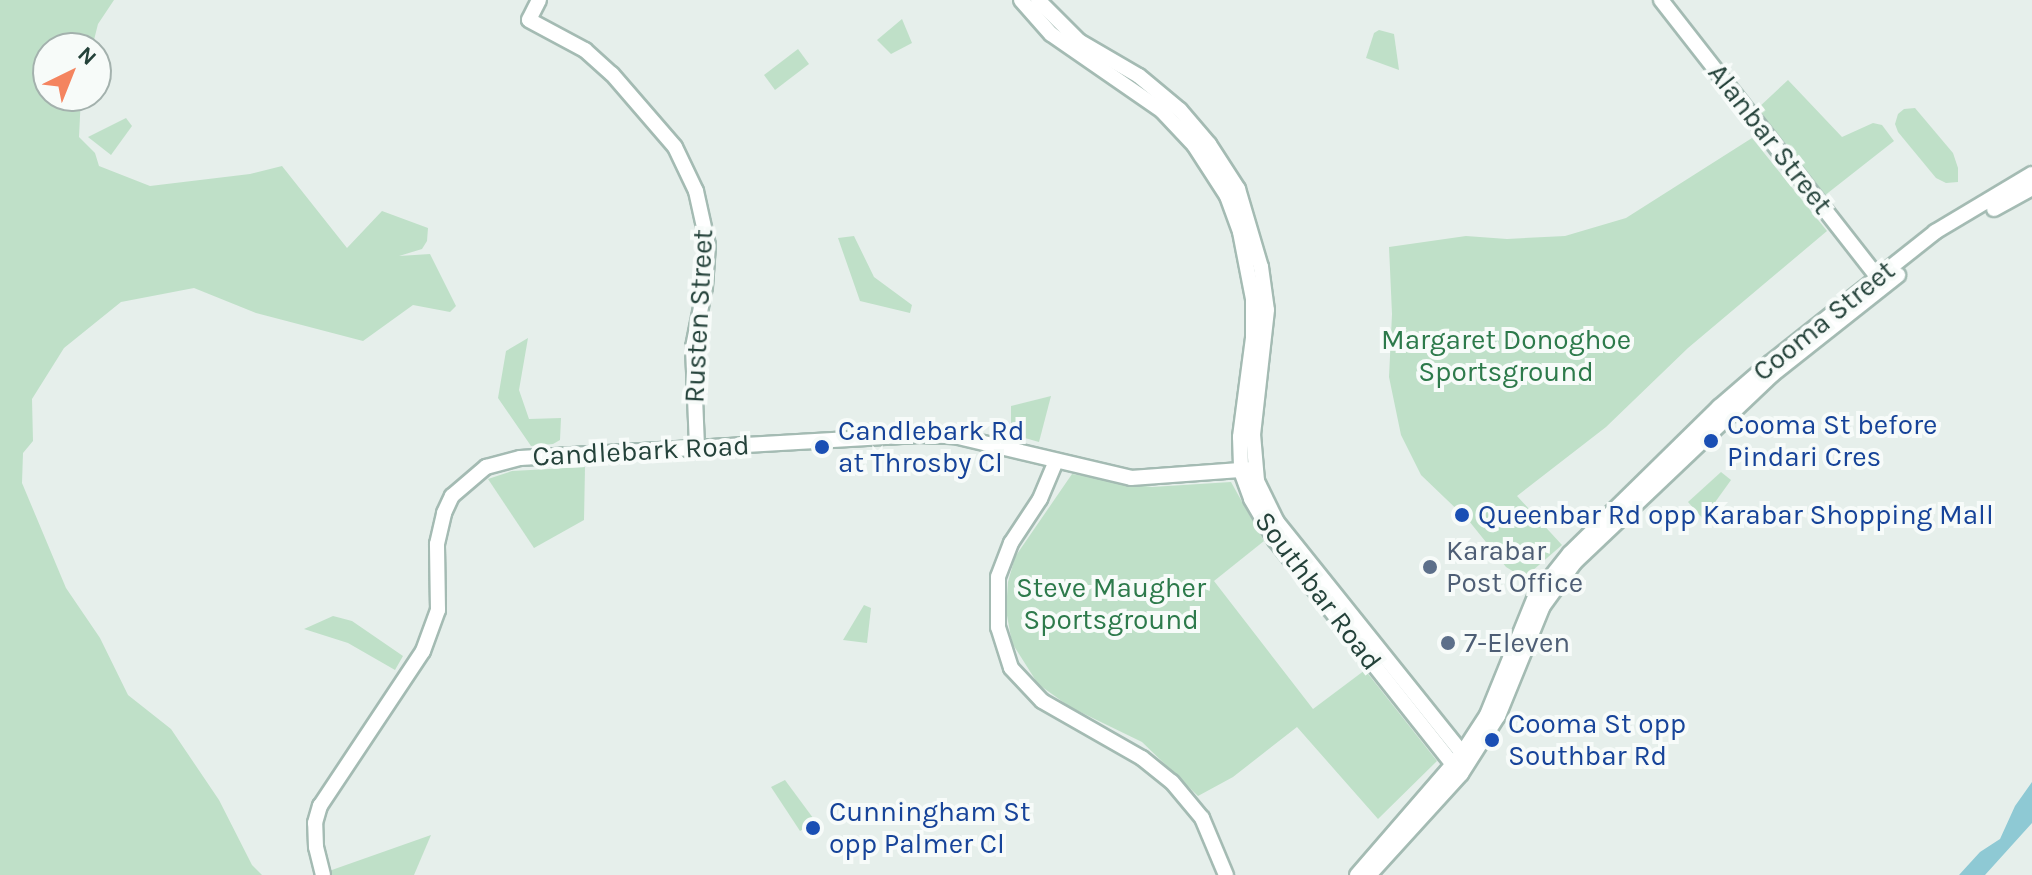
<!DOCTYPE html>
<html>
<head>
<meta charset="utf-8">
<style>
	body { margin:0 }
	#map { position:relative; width:2032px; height:875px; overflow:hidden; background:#e6efeb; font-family:Karla,sans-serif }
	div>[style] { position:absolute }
	.green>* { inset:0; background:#bfe0c8 }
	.water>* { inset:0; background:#8ec9d4 }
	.roads { filter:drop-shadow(2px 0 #a4bbb3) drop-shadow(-2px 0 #a4bbb3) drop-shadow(0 2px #a4bbb3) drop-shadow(0 -2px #a4bbb3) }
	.secondary>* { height:14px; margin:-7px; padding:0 7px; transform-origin:7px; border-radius:7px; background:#fff }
	.dots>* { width:22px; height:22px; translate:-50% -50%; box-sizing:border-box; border:4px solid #f7fbf9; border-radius:50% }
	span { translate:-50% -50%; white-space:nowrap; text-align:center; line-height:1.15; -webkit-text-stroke:8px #f7fbf9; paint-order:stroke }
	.street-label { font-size:28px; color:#24423a }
	.park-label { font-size:28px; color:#2d7a4b }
	.transit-label { font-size:28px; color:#164399 }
	.left { translate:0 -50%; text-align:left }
	.service-label { font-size:28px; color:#4e5e75 }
	.north { position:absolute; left:32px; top:32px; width:80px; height:80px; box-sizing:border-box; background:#f7fbf9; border:2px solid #a3b1ad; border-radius:50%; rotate:43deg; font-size:22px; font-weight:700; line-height:32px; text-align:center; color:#24423a }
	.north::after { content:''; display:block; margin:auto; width:28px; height:36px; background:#f4845f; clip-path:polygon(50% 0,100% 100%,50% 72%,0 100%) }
</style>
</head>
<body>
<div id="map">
	<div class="green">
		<div style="clip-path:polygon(0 0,114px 0,98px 24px,92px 48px,48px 48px,48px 96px,81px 96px,79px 137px,95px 153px,99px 166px,150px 186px,250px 174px,282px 166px,347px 248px,382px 211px,428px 228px,427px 241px,422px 249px,399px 256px,430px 254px,456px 306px,450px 312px,413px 305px,363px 341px,256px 313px,194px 288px,121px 302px,64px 348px,32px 399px,33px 441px,23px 453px,22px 483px,66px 588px,100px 638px,128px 695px,171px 729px,219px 800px,252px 865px,262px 875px,0 875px)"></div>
		<div style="clip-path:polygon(902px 19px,912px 43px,891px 54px,877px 40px)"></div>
		<div style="clip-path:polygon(1379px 30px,1394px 34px,1399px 70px,1366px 58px,1374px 33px)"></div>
		<div style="clip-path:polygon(798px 49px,809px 64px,775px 90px,764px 75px)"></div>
		<div style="clip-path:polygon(1788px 80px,1842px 137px,1873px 123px,1882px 125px,1894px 141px,1824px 196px,1757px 109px)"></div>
		<div style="clip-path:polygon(1915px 108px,1953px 153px,1958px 168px,1958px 182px,1946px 183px,1936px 178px,1898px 132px,1895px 124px,1898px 114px,1904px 109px)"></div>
		<div style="clip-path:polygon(126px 118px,132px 126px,111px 155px,88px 137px)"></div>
		<div style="clip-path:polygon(1752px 138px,1827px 231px,1688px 348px,1606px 427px,1517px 496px,1562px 545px,1524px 578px,1506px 567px,1469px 521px,1421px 475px,1401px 435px,1389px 377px,1392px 314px,1389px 247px,1466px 236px,1507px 239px,1565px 236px,1626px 218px)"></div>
		<div style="clip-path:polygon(854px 236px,874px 277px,912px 305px,910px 313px,860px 301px,838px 238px)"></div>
		<div style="clip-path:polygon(528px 338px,519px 390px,529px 419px,561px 418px,560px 440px,553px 444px,531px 446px,498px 398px,506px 351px)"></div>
		<div style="clip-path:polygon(1051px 396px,1039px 442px,1011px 434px,1011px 406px)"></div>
		<div style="clip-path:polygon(585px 467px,584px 520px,534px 548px,488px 479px,512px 471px)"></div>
		<div style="clip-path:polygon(1721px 472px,1731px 480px,1703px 519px,1688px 502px)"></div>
		<div style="clip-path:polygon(1072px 474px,1152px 487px,1231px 482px,1264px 541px,1214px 581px,1313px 709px,1365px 670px,1437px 761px,1378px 819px,1297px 727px,1233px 777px,1198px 796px,1142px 742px,1070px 707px,1038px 684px,1012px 643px,1006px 610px,1008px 582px,1015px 557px)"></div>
		<div style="clip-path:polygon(864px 605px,871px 608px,867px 643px,843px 640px)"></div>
		<div style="clip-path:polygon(333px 616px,352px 621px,403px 656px,395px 670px,348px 643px,304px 629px)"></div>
		<div style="clip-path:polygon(785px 780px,816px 822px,800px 831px,771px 787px)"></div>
		<div style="clip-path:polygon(431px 835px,414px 875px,331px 875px,329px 871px)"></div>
	</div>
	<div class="water">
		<div style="clip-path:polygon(2032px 782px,2032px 823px,1985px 875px,1959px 875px,1980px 852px,2000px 839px,2015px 806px)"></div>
	</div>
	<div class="roads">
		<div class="secondary">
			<div style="left:539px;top:0;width:22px;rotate:117deg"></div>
			<div style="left:529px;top:20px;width:64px;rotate:28.2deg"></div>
			<div style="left:585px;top:50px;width:36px;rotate:42deg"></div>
			<div style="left:612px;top:74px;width:96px;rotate:49.2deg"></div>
			<div style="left:675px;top:147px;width:49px;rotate:64.5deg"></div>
			<div style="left:696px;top:191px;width:55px;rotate:77.5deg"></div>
			<div style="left:708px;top:245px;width:42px;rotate:94.1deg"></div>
			<div style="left:705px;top:287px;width:61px;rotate:101.3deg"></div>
			<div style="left:693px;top:347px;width:100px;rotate:87.7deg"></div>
			<div style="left:1021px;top:0;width:45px;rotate:48.6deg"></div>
			<div style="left:1051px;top:34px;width:135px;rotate:34.7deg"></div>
			<div style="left:1162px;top:111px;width:47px;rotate:46.7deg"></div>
			<div style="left:1194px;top:145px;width:61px;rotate:57.1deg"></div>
			<div style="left:1227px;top:196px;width:38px;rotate:70deg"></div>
			<div style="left:1240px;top:232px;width:68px;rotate:79deg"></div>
			<div style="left:1253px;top:299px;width:39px;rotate:90deg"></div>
			<div style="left:1253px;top:338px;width:100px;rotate:97.5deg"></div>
			<div style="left:1240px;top:437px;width:34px;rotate:88deg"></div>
			<div style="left:1241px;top:471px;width:30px;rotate:70deg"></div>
			<div style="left:1251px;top:499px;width:48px;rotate:59.7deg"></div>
			<div style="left:1275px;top:540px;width:295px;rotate:51.6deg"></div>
			<div style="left:1038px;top:0;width:58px;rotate:45deg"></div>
			<div style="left:1079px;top:41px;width:69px;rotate:30.3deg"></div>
			<div style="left:1139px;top:76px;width:53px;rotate:39.7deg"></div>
			<div style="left:1180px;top:110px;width:45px;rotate:49.5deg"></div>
			<div style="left:1209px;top:144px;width:54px;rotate:57.2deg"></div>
			<div style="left:1238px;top:189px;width:81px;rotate:73.6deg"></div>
			<div style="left:1261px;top:267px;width:43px;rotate:82.1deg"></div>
			<div style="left:1267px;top:310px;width:125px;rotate:96.4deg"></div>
			<div style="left:1253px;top:434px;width:47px;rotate:85.1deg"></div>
			<div style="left:1257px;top:481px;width:46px;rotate:64deg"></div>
			<div style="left:1277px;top:522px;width:302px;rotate:51.3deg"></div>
			<div style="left:1661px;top:0;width:359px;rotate:52deg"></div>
			<div style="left:1994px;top:209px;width:43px;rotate:-28.9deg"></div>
			<div style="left:1056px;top:461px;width:41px;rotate:112.8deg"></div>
			<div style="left:1040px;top:499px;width:53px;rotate:123.4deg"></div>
			<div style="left:1011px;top:543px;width:36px;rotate:111deg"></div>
			<div style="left:998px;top:577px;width:50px;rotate:90deg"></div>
			<div style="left:998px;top:627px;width:43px;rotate:72.4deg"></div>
			<div style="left:1011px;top:668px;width:45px;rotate:46.8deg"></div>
			<div style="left:1042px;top:701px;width:115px;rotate:29.7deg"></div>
			<div style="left:1142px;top:758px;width:38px;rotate:39deg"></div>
			<div style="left:1172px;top:782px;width:47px;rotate:50.2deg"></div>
			<div style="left:1202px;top:818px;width:62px;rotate:67.2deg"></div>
			<div style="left:323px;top:875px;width:29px;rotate:-104deg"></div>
			<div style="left:316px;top:847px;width:24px;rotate:-92deg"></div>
			<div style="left:315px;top:823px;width:18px;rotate:-74deg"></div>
			<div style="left:320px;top:806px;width:186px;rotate:-56.4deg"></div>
			<div style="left:423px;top:651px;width:44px;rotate:-69.9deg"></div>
			<div style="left:438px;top:610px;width:66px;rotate:-90.9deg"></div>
			<div style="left:437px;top:544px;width:32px;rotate:-77deg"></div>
			<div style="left:444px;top:513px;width:19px;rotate:-65deg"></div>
			<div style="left:452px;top:496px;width:45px;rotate:-40.5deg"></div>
			<div style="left:486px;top:467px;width:35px;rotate:-15deg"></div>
			<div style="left:520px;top:458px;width:400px;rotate:-3.3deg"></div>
			<div style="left:919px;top:435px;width:35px;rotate:2deg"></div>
			<div style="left:954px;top:436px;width:182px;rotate:13.3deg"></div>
			<div style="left:1131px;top:478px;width:123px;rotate:-4.2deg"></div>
			<div style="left:1357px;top:875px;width:159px;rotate:-49.1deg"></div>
			<div style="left:1461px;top:755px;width:48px;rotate:-57deg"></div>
			<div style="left:1487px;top:715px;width:127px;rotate:-67.9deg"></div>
			<div style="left:1535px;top:597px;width:56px;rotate:-51.5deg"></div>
			<div style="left:1570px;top:553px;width:209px;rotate:-44.4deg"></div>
			<div style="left:1719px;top:407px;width:67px;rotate:-40.8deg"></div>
			<div style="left:1770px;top:363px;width:211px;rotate:-38.4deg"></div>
			<div style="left:1935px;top:232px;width:113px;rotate:-30.9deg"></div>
			<div style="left:1369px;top:875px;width:137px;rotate:-47.7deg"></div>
			<div style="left:1461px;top:774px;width:69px;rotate:-57.5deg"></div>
			<div style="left:1498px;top:716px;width:119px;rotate:-67.8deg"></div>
			<div style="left:1543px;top:606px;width:54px;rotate:-54deg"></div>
			<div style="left:1575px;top:562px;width:272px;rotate:-43.5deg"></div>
			<div style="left:1772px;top:375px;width:161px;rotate:-38.4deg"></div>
		</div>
	</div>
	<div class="dots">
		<div style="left:1711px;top:441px;background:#1a4fb4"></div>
		<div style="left:822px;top:447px;background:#1a4fb4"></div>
		<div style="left:1462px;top:515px;background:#1a4fb4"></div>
		<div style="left:1430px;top:567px;background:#5c6f8a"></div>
		<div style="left:1448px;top:643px;background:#5c6f8a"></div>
		<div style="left:1492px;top:740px;background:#1a4fb4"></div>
		<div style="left:813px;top:828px;background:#1a4fb4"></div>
	</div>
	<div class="street-label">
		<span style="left:1770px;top:139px;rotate:52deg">Alanbar Street</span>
		<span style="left:699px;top:316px;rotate:-87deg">Rusten Street</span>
		<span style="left:1824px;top:321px;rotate:-39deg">Cooma Street</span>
		<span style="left:641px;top:451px;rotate:-3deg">Candlebark Road</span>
		<span style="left:1318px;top:591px;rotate:53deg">Southbar Road</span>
	</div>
	<div class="park-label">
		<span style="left:1506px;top:356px">Margaret Donoghoe<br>Sportsground</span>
		<span style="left:1111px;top:604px">Steve Maugher<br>Sportsground</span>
	</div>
	<div class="transit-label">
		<span class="left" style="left:1727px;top:441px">Cooma St before<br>Pindari Cres</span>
		<span class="left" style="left:838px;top:447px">Candlebark Rd<br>at Throsby Cl</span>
		<span class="left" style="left:1478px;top:515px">Queenbar Rd opp Karabar Shopping Mall</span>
		<span class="left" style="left:1508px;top:740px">Cooma St opp<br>Southbar Rd</span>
		<span class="left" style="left:829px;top:828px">Cunningham St<br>opp Palmer Cl</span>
	</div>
	<div class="service-label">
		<span class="left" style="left:1446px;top:567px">Karabar<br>Post Office</span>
		<span class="left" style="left:1464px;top:643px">7-Eleven</span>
	</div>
	<div class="north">N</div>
</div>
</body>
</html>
